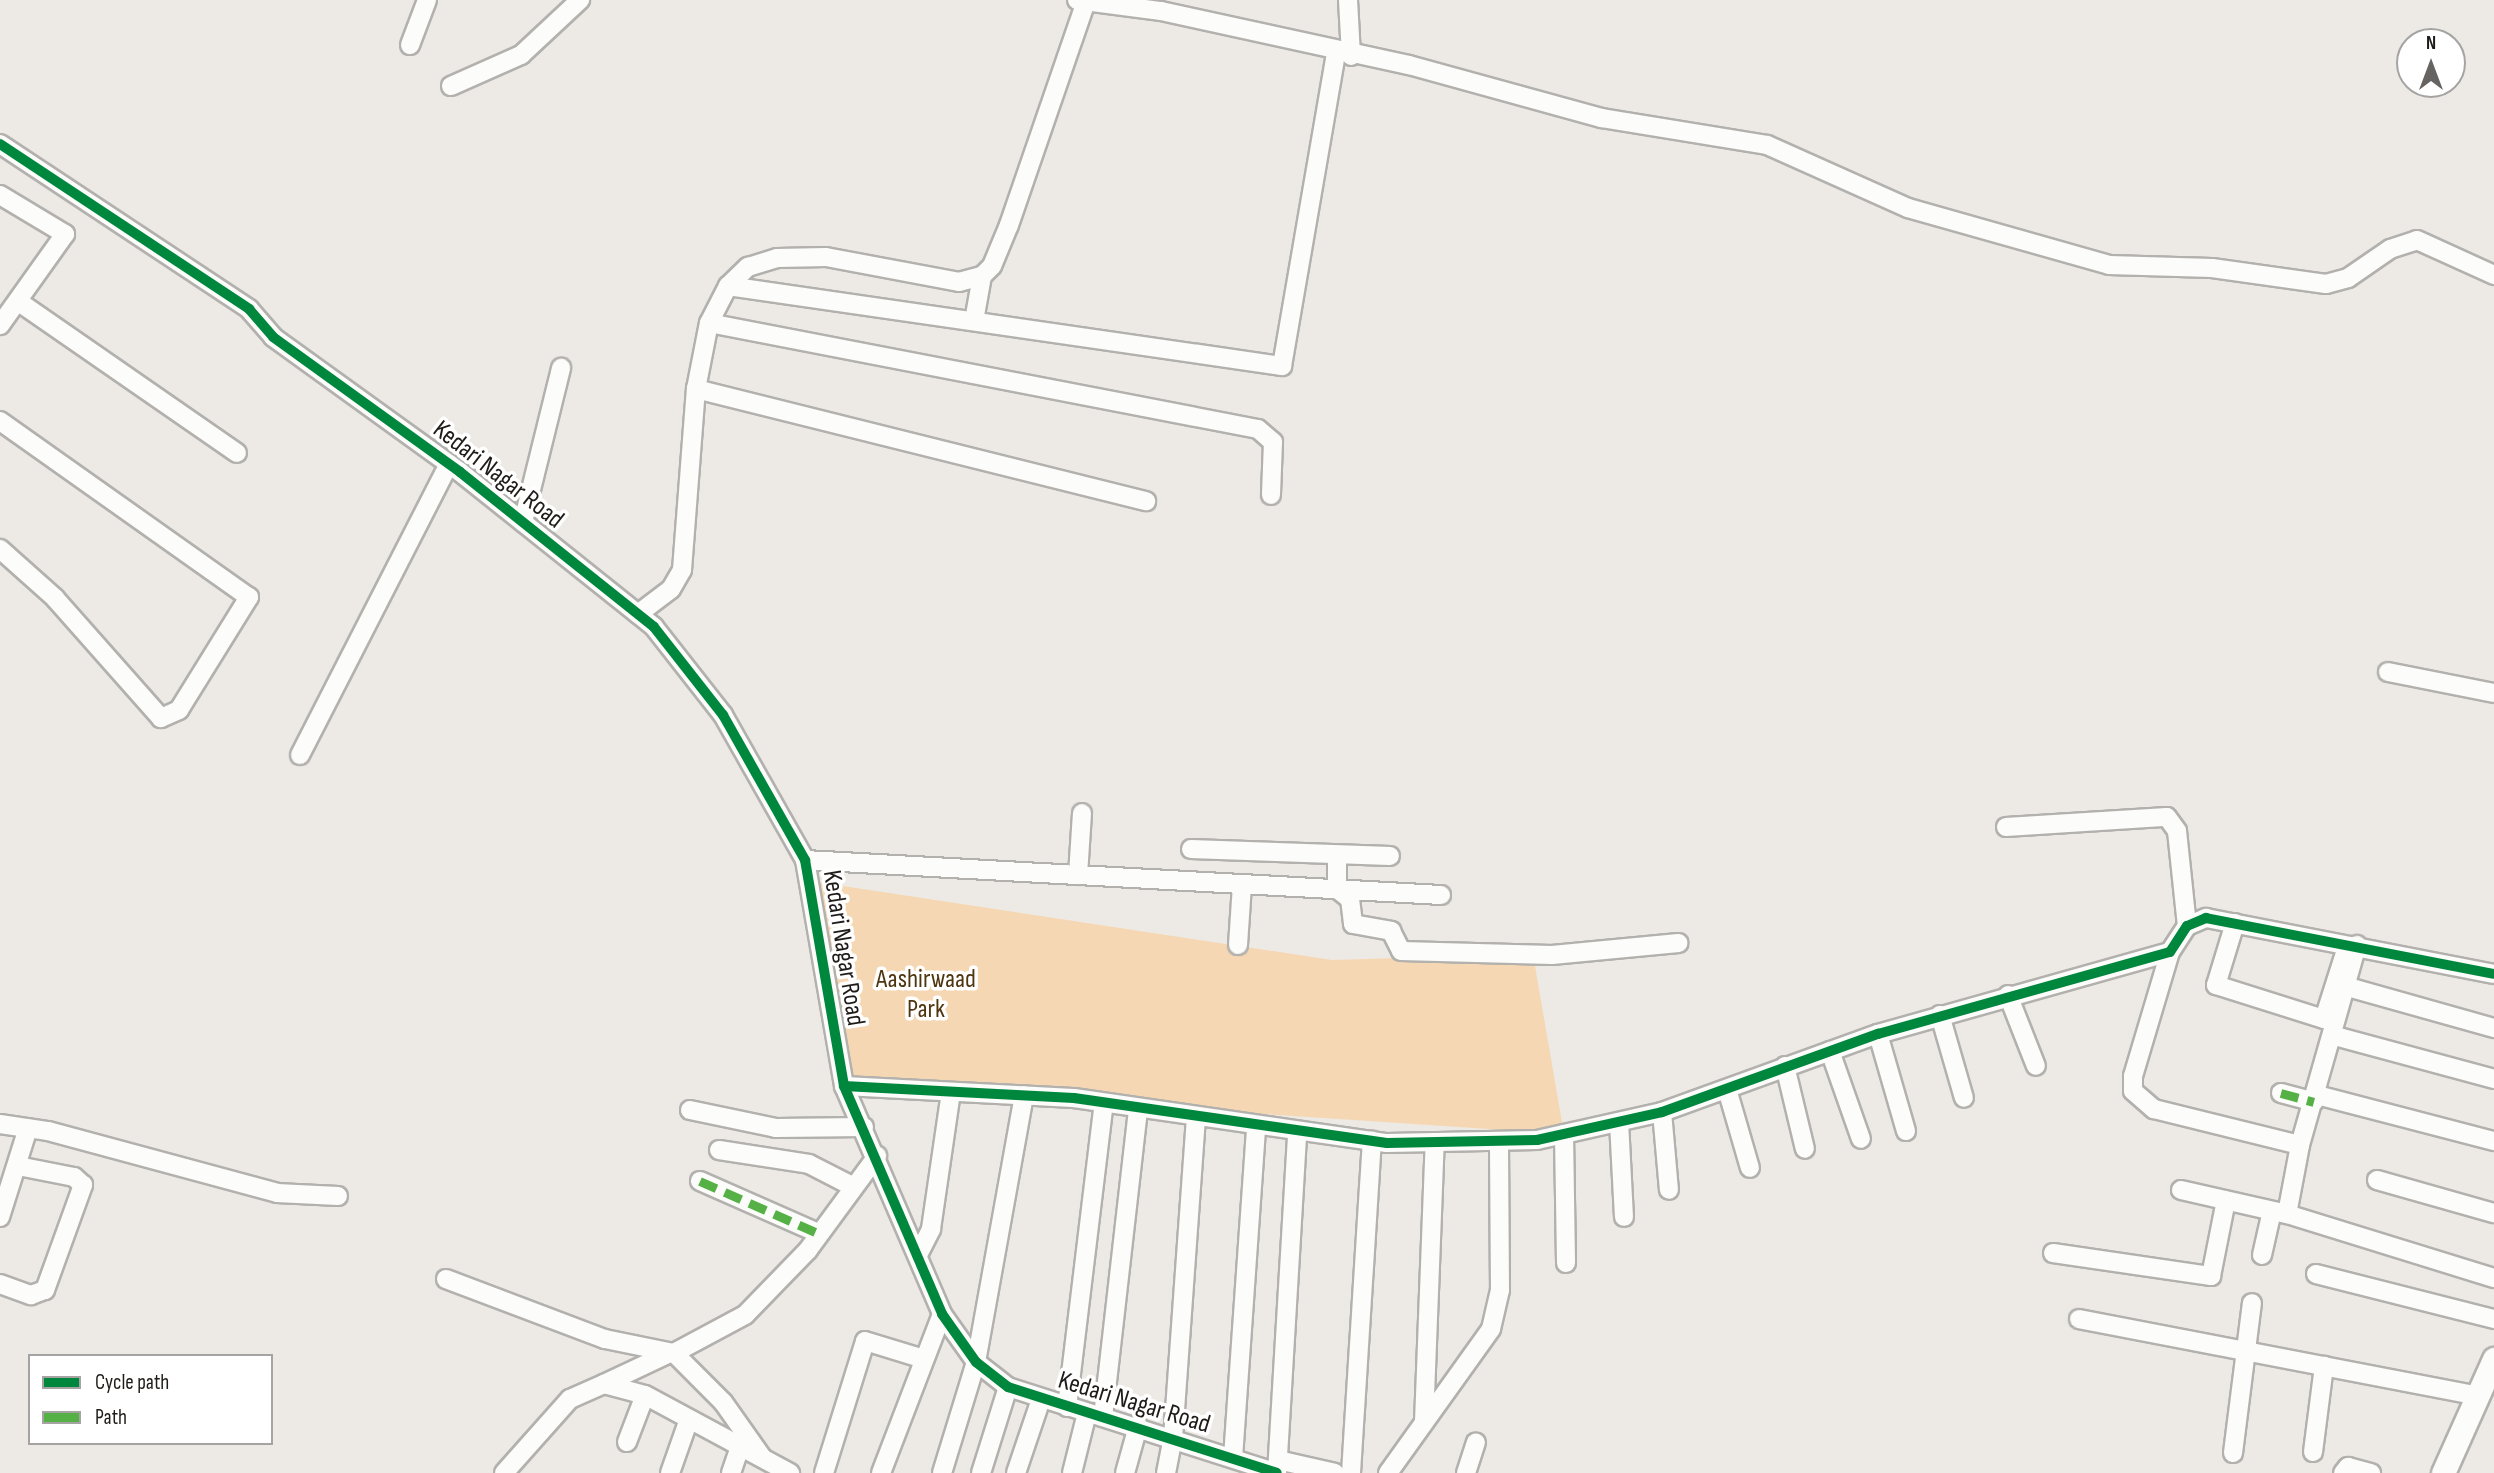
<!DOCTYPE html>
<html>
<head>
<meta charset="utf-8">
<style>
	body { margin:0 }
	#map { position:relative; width:2494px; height:1473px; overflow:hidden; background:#edeae6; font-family:"Sofia Sans Condensed",sans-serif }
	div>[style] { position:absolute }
	.green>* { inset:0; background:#f5d8b3 }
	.roads { filter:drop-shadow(2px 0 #b3b1ae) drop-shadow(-2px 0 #b3b1ae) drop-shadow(0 2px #b3b1ae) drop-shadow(0 -2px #b3b1ae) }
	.minor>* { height:18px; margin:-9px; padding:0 9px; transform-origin:9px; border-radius:9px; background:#fcfcfb }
	.major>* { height:23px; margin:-11.5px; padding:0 11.5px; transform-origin:11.5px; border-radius:11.5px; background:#fcfcfb }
	.quiet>* { height:9px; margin-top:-4.5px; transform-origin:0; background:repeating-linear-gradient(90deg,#55b145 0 18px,transparent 0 27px) }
	.cycleway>* { height:10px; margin:-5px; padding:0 5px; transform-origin:5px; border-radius:5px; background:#00873e }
	span { translate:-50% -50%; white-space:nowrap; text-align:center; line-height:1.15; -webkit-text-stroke:7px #fff; paint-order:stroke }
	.street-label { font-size:26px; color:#1e1b19 }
	.park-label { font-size:26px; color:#4f3611 }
	.legend { position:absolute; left:28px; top:1354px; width:245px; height:91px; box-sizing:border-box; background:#fff; border:2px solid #a5a4a3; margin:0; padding:9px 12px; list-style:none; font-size:21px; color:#1e1b19 }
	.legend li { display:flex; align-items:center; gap:14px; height:35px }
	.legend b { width:35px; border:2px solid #a5a4a3 }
	.north { position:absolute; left:2396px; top:28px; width:70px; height:70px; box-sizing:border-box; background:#fff; border:2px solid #a5a4a3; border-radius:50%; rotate:0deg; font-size:19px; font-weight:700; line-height:28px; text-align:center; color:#1e1b19 }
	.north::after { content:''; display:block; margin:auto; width:24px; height:32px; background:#666361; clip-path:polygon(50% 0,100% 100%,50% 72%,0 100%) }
</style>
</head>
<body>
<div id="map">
	<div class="green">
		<div style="clip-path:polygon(810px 881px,1332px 960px,1533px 954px,1564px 1134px,844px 1086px)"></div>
	</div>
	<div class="roads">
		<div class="minor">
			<div style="left:1077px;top:0;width:85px;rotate:7.5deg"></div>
			<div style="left:1161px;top:11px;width:254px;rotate:12.3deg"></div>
			<div style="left:1409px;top:65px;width:200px;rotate:15.4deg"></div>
			<div style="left:1602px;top:118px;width:167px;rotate:9.3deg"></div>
			<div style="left:1767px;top:145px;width:154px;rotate:24.1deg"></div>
			<div style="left:1908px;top:208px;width:209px;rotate:15.8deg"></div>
			<div style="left:2109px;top:265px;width:103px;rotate:1.7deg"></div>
			<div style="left:2212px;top:268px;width:115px;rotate:8deg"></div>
			<div style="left:2326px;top:284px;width:23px;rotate:-15deg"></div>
			<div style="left:2348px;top:278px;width:51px;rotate:-34.6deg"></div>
			<div style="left:2390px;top:249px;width:28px;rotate:-18deg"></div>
			<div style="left:2417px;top:240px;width:85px;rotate:24.4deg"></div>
			<div style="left:1348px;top:0;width:56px;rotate:86.9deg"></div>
			<div style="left:410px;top:45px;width:48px;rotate:-69.3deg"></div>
			<div style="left:451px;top:86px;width:77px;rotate:-23.9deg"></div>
			<div style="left:521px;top:55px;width:81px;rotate:-43deg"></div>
			<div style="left:0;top:144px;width:299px;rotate:33.5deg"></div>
			<div style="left:249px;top:309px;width:37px;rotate:49deg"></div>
			<div style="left:273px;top:337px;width:231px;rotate:35.8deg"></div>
			<div style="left:460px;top:472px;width:248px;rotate:38.6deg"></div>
			<div style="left:654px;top:627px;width:112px;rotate:51.9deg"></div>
			<div style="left:723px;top:715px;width:167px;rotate:60.5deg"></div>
			<div style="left:805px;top:860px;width:229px;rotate:80.2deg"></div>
			<div style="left:844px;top:1086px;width:248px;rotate:66.7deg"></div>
			<div style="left:942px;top:1314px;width:59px;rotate:54.7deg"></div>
			<div style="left:976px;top:1362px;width:41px;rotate:38deg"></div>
			<div style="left:1008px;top:1387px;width:282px;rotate:17.7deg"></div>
			<div style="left:0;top:195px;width:76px;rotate:31deg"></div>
			<div style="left:65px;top:234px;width:112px;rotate:125.5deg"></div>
			<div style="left:728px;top:286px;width:560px;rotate:8.22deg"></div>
			<div style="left:1282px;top:366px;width:318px;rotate:-80.2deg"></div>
			<div style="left:19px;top:302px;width:265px;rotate:34.7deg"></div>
			<div style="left:974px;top:321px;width:46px;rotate:-79.9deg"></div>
			<div style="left:709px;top:323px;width:559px;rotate:10.93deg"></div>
			<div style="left:1258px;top:429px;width:20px;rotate:41deg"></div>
			<div style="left:1273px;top:442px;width:53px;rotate:92.2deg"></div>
			<div style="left:696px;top:389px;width:464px;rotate:14deg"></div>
			<div style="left:0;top:421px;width:305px;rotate:35.3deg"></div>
			<div style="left:249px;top:597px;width:133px;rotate:121.8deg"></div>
			<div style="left:179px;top:710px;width:20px;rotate:156deg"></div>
			<div style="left:161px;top:718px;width:160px;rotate:-131.5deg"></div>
			<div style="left:55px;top:598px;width:74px;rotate:-138.3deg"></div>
			<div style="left:523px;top:522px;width:159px;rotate:-76.1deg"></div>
			<div style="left:638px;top:614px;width:41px;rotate:-37.1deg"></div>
			<div style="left:671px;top:589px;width:22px;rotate:-60deg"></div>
			<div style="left:682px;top:570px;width:182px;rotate:-85.6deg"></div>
			<div style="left:696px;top:389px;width:67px;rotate:-78.9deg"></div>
			<div style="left:709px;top:323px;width:42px;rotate:-62.8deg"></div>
			<div style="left:728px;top:286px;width:28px;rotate:-44deg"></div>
			<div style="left:748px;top:267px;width:30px;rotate:-17deg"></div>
			<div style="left:777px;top:258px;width:49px;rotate:-1.2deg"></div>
			<div style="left:826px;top:257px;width:135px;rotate:10.6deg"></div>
			<div style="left:959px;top:282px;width:24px;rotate:-15deg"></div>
			<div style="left:982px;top:276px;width:14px;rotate:-45deg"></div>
			<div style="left:992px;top:266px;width:44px;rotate:-67.5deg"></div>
			<div style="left:1009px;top:225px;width:236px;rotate:-71deg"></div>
			<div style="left:2388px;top:672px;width:108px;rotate:11.2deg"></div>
			<div style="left:300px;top:755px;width:327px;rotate:-62.9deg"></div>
			<div style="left:2006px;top:827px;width:161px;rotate:-3.6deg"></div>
			<div style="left:2167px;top:817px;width:17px;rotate:54deg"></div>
			<div style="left:2177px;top:831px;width:96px;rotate:84deg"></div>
			<div style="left:1191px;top:849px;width:199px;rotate:2deg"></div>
			<div style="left:1337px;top:858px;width:31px;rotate:90deg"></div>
			<div style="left:1337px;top:889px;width:16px;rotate:38deg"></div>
			<div style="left:1350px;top:899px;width:25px;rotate:83deg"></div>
			<div style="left:1353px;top:924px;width:39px;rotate:10deg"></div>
			<div style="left:1391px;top:931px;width:22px;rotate:63deg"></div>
			<div style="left:1401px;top:951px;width:151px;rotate:1.5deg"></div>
			<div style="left:1552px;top:955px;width:127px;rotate:-5.4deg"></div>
			<div style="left:805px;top:860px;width:637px;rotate:3.15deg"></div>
			<div style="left:1078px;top:875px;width:62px;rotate:-86.3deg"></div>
			<div style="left:2235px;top:923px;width:65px;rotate:107deg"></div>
			<div style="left:2216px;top:985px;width:113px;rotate:17.5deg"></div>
			<div style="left:2324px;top:1019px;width:76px;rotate:-72.3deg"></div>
			<div style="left:1238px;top:945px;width:61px;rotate:-86.2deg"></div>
			<div style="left:2170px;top:952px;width:129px;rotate:106.6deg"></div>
			<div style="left:2133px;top:1076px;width:15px;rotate:90deg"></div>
			<div style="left:2133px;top:1091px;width:28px;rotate:41deg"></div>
			<div style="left:2154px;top:1109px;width:150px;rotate:13.9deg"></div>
			<div style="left:2348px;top:987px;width:152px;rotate:15.7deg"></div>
			<div style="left:2008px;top:995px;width:76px;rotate:68.5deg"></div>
			<div style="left:1940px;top:1015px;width:86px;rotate:73.9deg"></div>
			<div style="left:1878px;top:1034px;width:101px;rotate:73.9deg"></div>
			<div style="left:2335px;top:1036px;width:165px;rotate:15.1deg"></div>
			<div style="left:1830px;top:1051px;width:93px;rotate:70.6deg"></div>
			<div style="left:1785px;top:1066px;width:85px;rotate:76.5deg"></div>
			<div style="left:844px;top:1086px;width:230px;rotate:3deg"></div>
			<div style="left:1074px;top:1098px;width:316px;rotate:8.2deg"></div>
			<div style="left:1387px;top:1143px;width:150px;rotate:-1.1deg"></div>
			<div style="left:1537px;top:1140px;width:128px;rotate:-12.6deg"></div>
			<div style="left:1662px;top:1112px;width:230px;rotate:-19.9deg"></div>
			<div style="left:1878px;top:1034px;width:303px;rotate:-15.7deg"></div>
			<div style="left:2170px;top:952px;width:31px;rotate:-57deg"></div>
			<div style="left:2187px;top:926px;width:21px;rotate:-23deg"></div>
			<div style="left:2206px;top:918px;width:293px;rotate:11deg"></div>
			<div style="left:1727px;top:1089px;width:82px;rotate:73.8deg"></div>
			<div style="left:2281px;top:1093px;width:34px;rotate:15deg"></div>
			<div style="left:2317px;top:1095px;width:183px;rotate:14.6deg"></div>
			<div style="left:690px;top:1110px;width:88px;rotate:11.8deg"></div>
			<div style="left:776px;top:1128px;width:88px;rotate:-0.7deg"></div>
			<div style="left:1662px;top:1112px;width:78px;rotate:84.9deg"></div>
			<div style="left:1619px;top:1122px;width:95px;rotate:87deg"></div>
			<div style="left:0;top:1124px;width:49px;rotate:8.3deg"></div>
			<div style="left:48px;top:1131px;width:237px;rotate:15.1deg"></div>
			<div style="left:277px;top:1193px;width:61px;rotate:2.8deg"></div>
			<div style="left:1564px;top:1134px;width:129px;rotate:89.1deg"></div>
			<div style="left:719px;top:1150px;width:91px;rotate:8.8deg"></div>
			<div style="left:809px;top:1164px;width:48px;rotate:27.1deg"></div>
			<div style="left:2377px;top:1180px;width:122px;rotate:15.8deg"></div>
			<div style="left:700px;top:1181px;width:129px;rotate:23.8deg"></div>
			<div style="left:2181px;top:1190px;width:109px;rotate:12.8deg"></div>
			<div style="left:2287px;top:1214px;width:217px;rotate:17.2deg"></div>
			<div style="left:2287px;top:1214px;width:70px;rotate:-79.3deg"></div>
			<div style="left:2300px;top:1145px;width:208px;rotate:-74.1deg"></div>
			<div style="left:0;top:1217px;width:93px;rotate:-72.5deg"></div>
			<div style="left:919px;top:1253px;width:27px;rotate:-63deg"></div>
			<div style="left:931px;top:1229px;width:138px;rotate:-81.7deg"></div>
			<div style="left:2053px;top:1253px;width:160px;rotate:8.3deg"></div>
			<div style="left:2211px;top:1276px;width:77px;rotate:-78.8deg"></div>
			<div style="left:2262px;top:1255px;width:45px;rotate:-77.2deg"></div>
			<div style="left:2316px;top:1274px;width:184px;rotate:14.2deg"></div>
			<div style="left:446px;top:1279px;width:170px;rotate:20.7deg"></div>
			<div style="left:605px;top:1339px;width:70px;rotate:11.5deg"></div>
			<div style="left:674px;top:1353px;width:81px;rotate:-28.2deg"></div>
			<div style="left:745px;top:1315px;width:91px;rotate:-45.9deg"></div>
			<div style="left:808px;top:1250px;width:117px;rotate:-53.7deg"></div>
			<div style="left:0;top:1284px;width:33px;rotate:20deg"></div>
			<div style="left:31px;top:1295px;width:15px;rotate:-20deg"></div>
			<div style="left:45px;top:1290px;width:112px;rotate:-70.1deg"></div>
			<div style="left:83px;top:1185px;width:12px;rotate:-138deg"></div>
			<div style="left:74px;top:1177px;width:57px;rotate:-168.9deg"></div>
			<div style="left:2079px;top:1319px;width:407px;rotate:10.9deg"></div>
			<div style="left:674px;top:1353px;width:69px;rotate:45deg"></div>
			<div style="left:723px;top:1402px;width:67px;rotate:54.7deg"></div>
			<div style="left:604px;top:1384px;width:73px;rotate:-25.2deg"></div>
			<div style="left:1067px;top:1407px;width:306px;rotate:-83.1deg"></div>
			<div style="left:1103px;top:1417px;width:311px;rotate:-83.5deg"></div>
			<div style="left:1424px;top:1422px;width:280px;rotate:-87.8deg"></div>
			<div style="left:627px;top:1442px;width:50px;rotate:-69deg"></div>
			<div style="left:2313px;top:1452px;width:87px;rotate:-82.7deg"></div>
			<div style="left:2233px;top:1453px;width:151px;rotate:-82.8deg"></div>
			<div style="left:1233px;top:1458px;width:332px;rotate:-86deg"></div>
			<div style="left:1278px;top:1460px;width:58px;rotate:12.8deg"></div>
			<div style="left:504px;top:1473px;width:99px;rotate:-48.3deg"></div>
			<div style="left:570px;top:1399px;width:37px;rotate:-24deg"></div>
			<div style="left:604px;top:1384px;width:42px;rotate:15deg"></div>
			<div style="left:645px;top:1395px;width:165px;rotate:28.3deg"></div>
			<div style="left:670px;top:1473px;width:57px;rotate:-70.6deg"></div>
			<div style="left:731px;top:1473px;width:28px;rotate:-71deg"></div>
			<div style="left:824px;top:1473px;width:138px;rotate:-72.7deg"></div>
			<div style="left:865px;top:1341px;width:62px;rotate:17deg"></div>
			<div style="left:881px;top:1473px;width:170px;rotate:-69deg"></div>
			<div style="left:942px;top:1473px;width:116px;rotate:-73deg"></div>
			<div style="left:976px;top:1362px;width:271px;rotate:-79.8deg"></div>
			<div style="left:981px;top:1473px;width:90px;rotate:-72.6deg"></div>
			<div style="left:1016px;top:1473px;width:78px;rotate:-71.3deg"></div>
			<div style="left:1072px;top:1473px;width:62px;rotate:-76deg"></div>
			<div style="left:1125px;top:1473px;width:49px;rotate:-74.5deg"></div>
			<div style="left:1166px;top:1473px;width:36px;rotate:-79deg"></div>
			<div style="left:1173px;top:1438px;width:321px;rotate:-85.9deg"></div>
			<div style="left:1277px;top:1473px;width:342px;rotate:-86.6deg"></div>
			<div style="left:1351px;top:1473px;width:333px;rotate:-86.4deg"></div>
			<div style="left:1388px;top:1473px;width:177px;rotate:-54.4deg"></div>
			<div style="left:1491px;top:1329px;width:40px;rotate:-77deg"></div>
			<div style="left:1500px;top:1290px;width:149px;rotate:-90.4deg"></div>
			<div style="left:1466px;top:1473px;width:32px;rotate:-72deg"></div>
			<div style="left:2343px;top:1473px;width:8px;rotate:-50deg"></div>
			<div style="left:2348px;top:1467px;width:24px;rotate:15deg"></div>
		</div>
		<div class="major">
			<div style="left:2443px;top:1473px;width:125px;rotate:-65.9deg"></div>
		</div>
	</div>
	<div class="quiet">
		<div style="left:2281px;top:1093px;width:34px;rotate:15deg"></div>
		<div style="left:700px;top:1181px;width:129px;rotate:23.8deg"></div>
	</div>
	<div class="cycleway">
		<div style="left:0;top:144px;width:299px;rotate:33.5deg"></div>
		<div style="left:249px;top:309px;width:37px;rotate:49deg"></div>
		<div style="left:273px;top:337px;width:231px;rotate:35.8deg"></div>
		<div style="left:460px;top:472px;width:248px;rotate:38.6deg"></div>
		<div style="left:654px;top:627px;width:112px;rotate:51.9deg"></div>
		<div style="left:723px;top:715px;width:167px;rotate:60.5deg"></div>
		<div style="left:805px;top:860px;width:229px;rotate:80.2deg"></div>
		<div style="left:844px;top:1086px;width:248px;rotate:66.7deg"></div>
		<div style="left:942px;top:1314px;width:59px;rotate:54.7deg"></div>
		<div style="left:976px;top:1362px;width:41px;rotate:38deg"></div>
		<div style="left:1008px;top:1387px;width:282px;rotate:17.7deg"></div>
		<div style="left:844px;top:1086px;width:230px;rotate:3deg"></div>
		<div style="left:1074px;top:1098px;width:316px;rotate:8.2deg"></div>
		<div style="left:1387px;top:1143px;width:150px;rotate:-1.1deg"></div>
		<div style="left:1537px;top:1140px;width:128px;rotate:-12.6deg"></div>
		<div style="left:1662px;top:1112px;width:230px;rotate:-19.9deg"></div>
		<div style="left:1878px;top:1034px;width:303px;rotate:-15.7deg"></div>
		<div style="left:2170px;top:952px;width:31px;rotate:-57deg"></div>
		<div style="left:2187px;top:926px;width:21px;rotate:-23deg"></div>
		<div style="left:2206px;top:918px;width:293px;rotate:11deg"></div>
	</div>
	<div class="street-label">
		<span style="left:498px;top:475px;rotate:38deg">Kedari Nagar Road</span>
		<span style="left:843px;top:948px;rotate:81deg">Kedari Nagar Road</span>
		<span style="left:1134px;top:1403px;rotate:17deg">Kedari Nagar Road</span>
	</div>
	<div class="park-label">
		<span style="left:926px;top:995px">Aashirwaad<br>Park</span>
	</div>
	<ul class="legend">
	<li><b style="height:9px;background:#00873e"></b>Cycle path</li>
	<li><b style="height:9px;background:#55b145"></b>Path</li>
	</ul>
	<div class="north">N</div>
</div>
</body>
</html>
